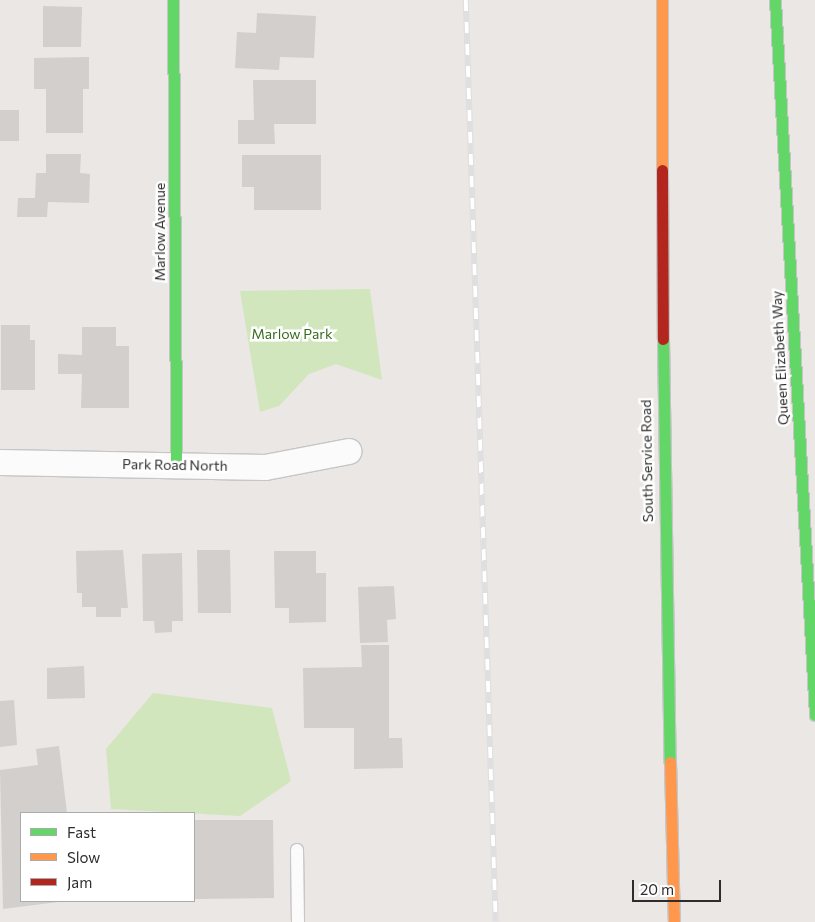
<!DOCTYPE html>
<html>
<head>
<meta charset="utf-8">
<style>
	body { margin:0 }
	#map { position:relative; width:815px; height:922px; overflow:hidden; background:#eae7e4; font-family:Commissioner,sans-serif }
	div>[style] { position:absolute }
	.green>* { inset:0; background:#d2e6bd }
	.building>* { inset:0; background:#d2cfcd }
	.roads { filter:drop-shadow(1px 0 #c6c6c6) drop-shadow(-1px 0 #c6c6c6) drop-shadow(0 1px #c6c6c6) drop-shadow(0 -1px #c6c6c6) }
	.lane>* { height:12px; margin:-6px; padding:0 6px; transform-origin:6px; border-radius:6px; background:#fcfbfb }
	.street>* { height:25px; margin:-12.5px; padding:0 12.5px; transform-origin:12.5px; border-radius:12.5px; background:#fcfbfb }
	.fast>* { height:11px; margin:-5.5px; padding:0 5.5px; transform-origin:5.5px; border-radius:5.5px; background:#63d668 }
	.slow>* { height:11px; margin:-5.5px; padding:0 5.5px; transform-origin:5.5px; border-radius:5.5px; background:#ff974d }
	.jam>* { height:11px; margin:-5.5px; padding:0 5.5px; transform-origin:5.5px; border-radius:5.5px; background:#b3261e }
	.rail>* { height:5.5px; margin-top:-2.75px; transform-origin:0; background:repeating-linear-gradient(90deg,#fff 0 11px,#dfdee0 0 22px); box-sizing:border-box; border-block:1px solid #dfdee0 }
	span { translate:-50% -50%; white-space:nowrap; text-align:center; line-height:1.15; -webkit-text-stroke:5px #fff; paint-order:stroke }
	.street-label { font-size:14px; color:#2d2d2d }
	.park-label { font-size:14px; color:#366c1b }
	.legend { position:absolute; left:20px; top:812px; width:175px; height:90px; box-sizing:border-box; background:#fff; border:1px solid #ababab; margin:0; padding:6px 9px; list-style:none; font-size:15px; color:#2d2d2d }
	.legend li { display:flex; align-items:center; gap:10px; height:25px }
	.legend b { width:25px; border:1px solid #ababab }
	.scale { position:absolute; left:632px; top:880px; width:89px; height:22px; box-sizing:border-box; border:2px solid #2d2d2d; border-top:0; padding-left:6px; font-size:15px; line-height:18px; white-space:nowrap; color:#2d2d2d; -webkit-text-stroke:4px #fff; paint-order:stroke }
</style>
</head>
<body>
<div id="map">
	<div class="green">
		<div style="clip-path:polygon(370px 289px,382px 380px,336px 364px,309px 374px,279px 406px,260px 412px,240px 291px)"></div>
		<div style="clip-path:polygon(153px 693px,272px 708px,291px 781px,240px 816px,111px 809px,106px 749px)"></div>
	</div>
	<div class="building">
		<div style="clip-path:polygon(43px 6px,82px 7px,81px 47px,43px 47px)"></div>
		<div style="clip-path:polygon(257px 13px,316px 16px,314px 58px,280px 57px,279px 70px,235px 68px,237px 32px,256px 33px)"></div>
		<div style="clip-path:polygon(89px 57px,89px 89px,83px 89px,83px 133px,46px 133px,46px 89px,34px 89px,34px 58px)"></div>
		<div style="clip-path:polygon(253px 80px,316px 80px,316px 124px,274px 124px,275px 144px,238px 144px,238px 120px,254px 120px)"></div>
		<div style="clip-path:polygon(0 110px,19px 110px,19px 141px,0 141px)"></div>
		<div style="clip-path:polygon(46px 154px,81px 154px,80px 173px,90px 174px,89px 203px,48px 202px,47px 217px,17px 217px,18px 198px,35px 198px,36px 173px,46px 173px)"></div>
		<div style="clip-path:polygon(242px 155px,321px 155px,321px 210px,254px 210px,254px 187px,242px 187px)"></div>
		<div style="clip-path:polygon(1px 325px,30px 325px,30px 340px,35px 340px,35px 390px,1px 390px)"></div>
		<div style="clip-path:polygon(82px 327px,116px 327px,116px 346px,129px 346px,129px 408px,81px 408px,82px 374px,58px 374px,58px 354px,82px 355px)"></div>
		<div style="clip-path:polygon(123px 550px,128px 608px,121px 608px,121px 617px,96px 617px,96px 607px,82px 607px,82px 593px,77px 593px,76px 551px)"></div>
		<div style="clip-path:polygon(197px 550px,230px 550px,231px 613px,198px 613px)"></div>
		<div style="clip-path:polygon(274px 551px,316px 551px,316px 573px,326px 573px,326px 622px,289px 623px,289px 608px,275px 608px)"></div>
		<div style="clip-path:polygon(182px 553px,183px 621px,172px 621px,172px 632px,155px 633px,154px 621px,143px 621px,142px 554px)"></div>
		<div style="clip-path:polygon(394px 586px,396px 619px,387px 620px,388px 642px,360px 643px,358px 587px)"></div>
		<div style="clip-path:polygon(361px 645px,389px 645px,389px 738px,402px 738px,403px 768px,354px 769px,354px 728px,304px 728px,303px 668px,362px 667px)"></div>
		<div style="clip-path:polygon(84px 666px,85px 698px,47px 699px,47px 668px)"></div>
		<div style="clip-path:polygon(14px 700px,17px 745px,0 747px,0 701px)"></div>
		<div style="clip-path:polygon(59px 746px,67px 813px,21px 813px,21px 901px,58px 902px,3px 909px,0 770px,38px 765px,36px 749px)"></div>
		<div style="clip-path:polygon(194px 820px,273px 820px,274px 898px,194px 899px)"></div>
	</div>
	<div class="roads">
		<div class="lane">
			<div style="left:297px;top:850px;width:72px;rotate:89.2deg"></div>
		</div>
		<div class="street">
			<div style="left:0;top:462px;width:265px;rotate:1.1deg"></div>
			<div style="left:265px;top:467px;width:85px;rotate:-10.9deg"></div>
		</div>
		<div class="fast">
			<div style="left:173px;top:0;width:464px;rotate:89.6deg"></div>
			<div style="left:775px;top:0;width:716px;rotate:86.8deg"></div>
			<div style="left:663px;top:339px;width:423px;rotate:89.1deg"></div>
		</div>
		<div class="slow">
			<div style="left:662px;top:0;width:170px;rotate:90deg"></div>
			<div style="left:670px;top:762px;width:160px;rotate:88.6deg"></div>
		</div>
		<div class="jam">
			<div style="left:662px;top:170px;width:169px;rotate:89.7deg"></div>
		</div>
	</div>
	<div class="rail">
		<div style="left:466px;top:0;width:922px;rotate:88.14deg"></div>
	</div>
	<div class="street-label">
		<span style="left:160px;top:232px;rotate:-90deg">Marlow Avenue</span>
		<span style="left:780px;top:358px;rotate:-93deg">Queen Elizabeth Way</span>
		<span style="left:647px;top:461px;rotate:-91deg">South Service Road</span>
		<span style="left:175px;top:465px;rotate:1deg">Park Road North</span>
	</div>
	<div class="park-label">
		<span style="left:292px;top:334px">Marlow Park</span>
	</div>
	<ul class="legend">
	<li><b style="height:6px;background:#63d668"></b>Fast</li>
	<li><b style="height:6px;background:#ff974d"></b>Slow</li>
	<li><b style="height:6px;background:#b3261e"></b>Jam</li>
	</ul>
	<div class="scale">20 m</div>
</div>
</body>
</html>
